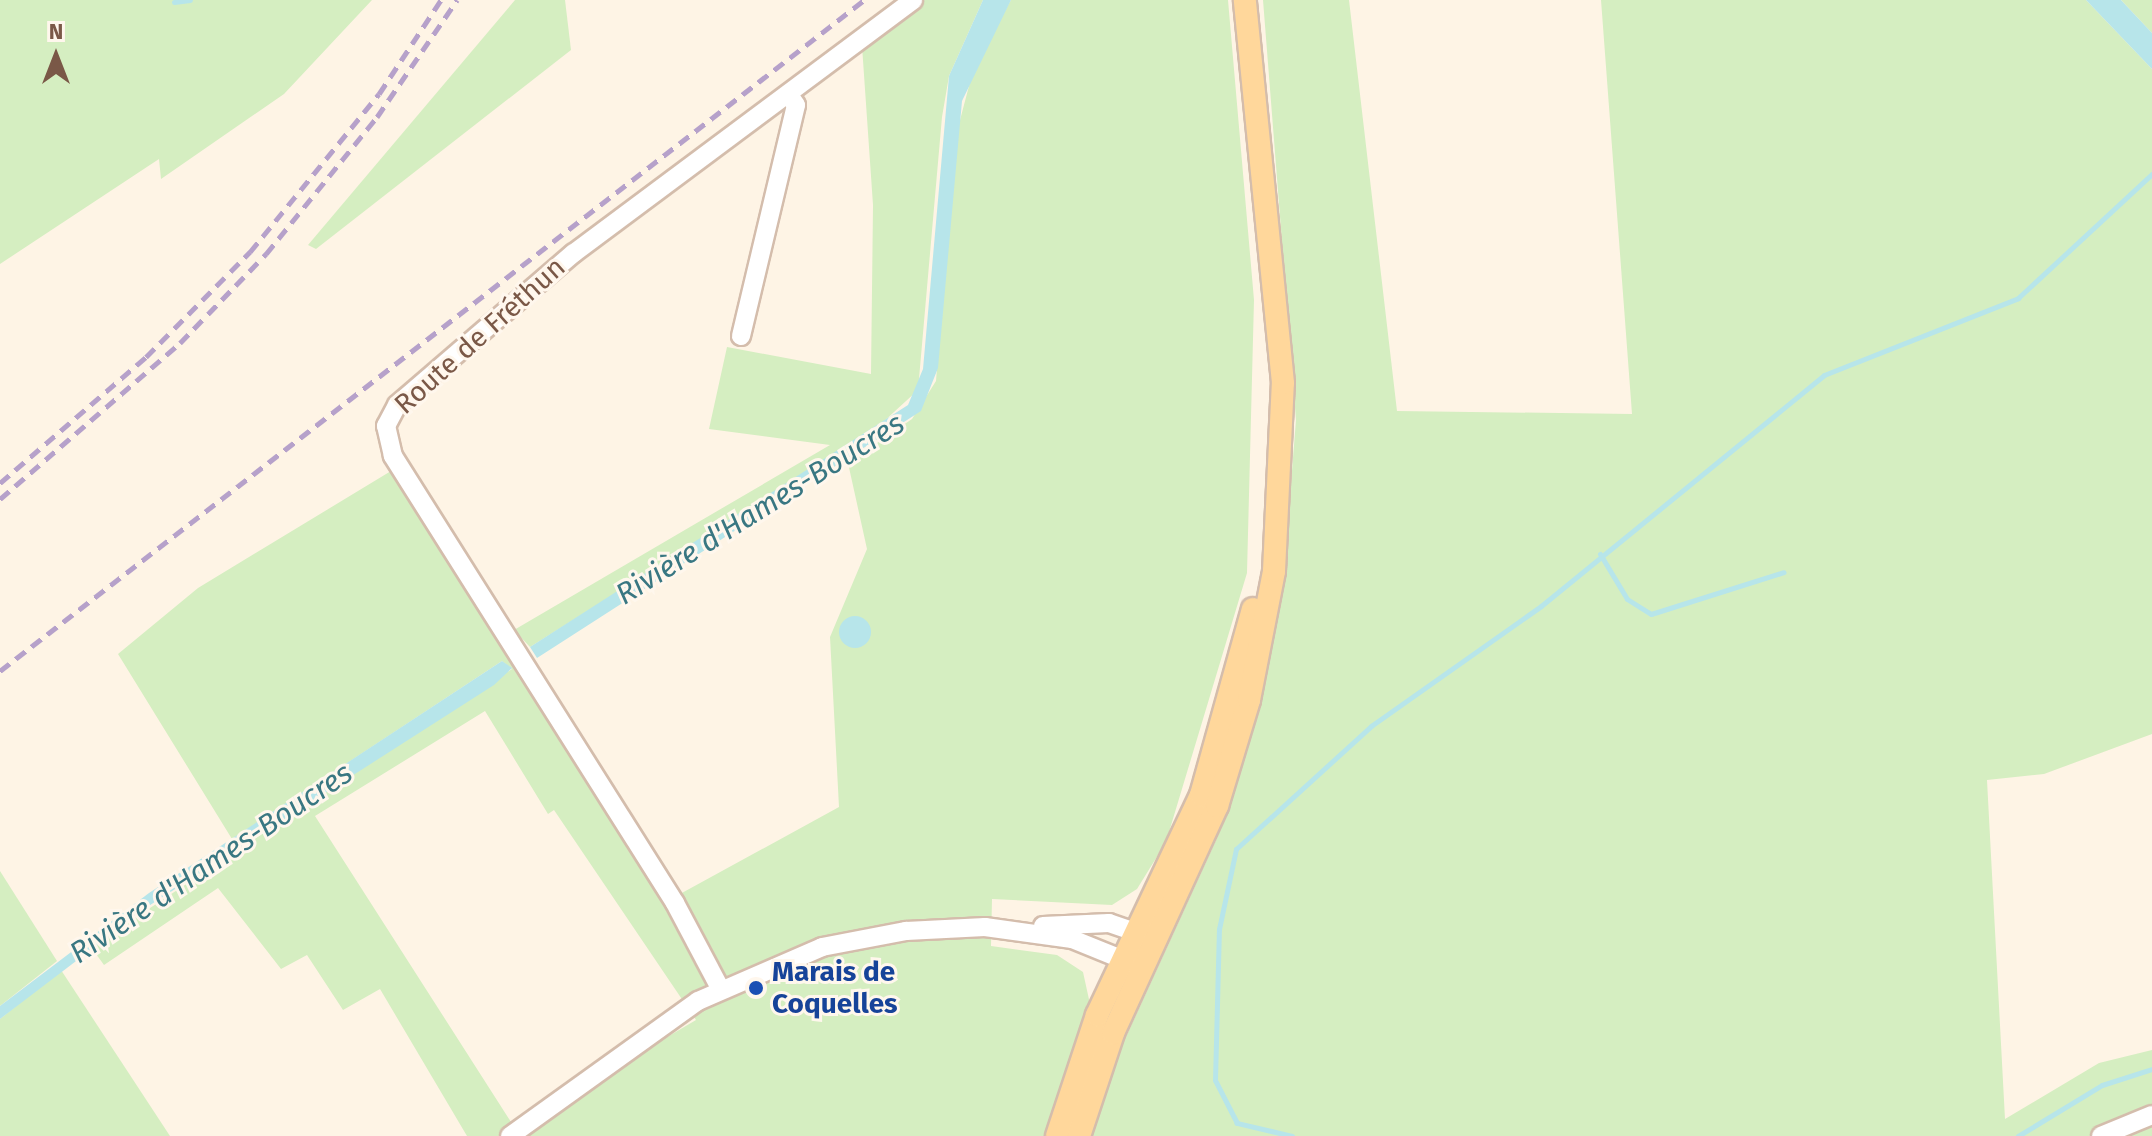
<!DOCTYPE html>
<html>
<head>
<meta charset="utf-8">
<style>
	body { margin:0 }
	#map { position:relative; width:2152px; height:1136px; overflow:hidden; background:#fef4e5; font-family:"Fira Sans",sans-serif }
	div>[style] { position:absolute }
	.green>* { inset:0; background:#d5eec1 }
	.water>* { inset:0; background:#b7e5ea }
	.round { border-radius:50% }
	.stream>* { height:5px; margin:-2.5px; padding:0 2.5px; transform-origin:2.5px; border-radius:2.5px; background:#b7e5ea }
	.roads { filter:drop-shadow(2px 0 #d4bdac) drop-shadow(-2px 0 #d4bdac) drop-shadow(0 2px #d4bdac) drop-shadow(0 -2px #d4bdac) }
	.minor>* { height:18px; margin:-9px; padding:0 9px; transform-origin:9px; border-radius:9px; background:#fff }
	.major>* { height:22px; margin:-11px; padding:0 11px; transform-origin:11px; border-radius:11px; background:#ffd79b }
	.rail>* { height:5px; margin-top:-2.5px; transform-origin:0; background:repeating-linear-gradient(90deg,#b6a1ca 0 12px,transparent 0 20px) }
	.dots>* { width:22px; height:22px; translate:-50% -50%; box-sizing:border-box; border:4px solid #fff7ed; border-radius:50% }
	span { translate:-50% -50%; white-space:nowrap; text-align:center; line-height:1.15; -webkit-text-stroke:6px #fff7ed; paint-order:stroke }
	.street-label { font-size:28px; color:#7a5847 }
	.transit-label { font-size:28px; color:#164399; font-weight:700 }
	.left { translate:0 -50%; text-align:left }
	.water-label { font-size:30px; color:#397782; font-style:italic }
	.north { position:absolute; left:16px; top:16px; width:80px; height:80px; -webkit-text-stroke:6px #fff7ed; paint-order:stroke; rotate:0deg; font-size:22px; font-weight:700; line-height:32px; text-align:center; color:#7a5847 }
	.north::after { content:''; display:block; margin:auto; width:28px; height:36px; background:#7a5847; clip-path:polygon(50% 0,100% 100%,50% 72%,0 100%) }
</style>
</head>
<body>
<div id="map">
	<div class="green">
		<div style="clip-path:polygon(0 0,372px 0,284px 94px,161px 179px,159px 159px,0 264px)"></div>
		<div style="clip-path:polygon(515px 0,565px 0,571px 50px,316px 249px,308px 245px)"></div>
		<div style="clip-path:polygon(923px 0,983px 0,949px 76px,942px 117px,918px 390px,870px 434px,530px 647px,514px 630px,830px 445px,709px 429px,727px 347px,871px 374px,873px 205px,862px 46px)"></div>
		<div style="clip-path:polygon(1011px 0,1228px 0,1254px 300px,1247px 573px,1166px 842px,1137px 889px,1112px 905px,992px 899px,991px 946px,1057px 955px,1083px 972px,1090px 1004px,1047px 1136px,529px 1136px,623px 1063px,696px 1020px,554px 810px,548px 814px,485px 711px,315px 816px,520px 1136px,467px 1136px,380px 989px,343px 1010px,307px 955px,281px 969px,218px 888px,104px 965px,91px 947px,512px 669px,502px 661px,232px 839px,118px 654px,198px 588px,391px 471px,519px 670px,680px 894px,839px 807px,830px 637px,867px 549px,848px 463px,912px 419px,936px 381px,955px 139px,974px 67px)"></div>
		<div style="clip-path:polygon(1263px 0,1349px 0,1397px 411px,1632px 414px,1601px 0,2086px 0,2152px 69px,2152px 734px,2044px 774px,1987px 780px,2005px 1119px,2099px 1063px,2152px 1050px,2152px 1136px,1090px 1136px,1114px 1063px,1217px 838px,1263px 688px,1282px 596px,1296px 420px)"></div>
		<div style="clip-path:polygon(2121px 0,2152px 0,2152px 33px)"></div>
		<div style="clip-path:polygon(0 871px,57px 961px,0 1006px)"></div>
		<div style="clip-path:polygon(61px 970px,170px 1136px,0 1136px,0 1019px)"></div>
	</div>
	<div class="water">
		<div style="clip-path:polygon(983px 0,1011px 0,962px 101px,938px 368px,921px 411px,537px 658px,530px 647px,908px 405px,923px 369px,949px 76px)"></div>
		<div style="clip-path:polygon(2086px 0,2121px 0,2152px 33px,2152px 69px)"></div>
		<div class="round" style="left:839px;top:616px;width:32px;height:32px"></div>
		<div style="clip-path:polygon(502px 661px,512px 668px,494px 685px,147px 907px,0 1019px,0 1006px,149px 893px)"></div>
	</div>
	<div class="stream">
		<div style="left:174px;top:2px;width:16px;rotate:-7deg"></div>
		<div style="left:1600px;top:554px;width:52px;rotate:59deg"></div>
		<div style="left:1627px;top:599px;width:28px;rotate:32deg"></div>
		<div style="left:1651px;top:614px;width:139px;rotate:-17.5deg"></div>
		<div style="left:1292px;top:1136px;width:57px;rotate:-166.7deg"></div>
		<div style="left:1237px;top:1123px;width:48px;rotate:-117.1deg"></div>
		<div style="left:1215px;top:1080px;width:151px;rotate:-88.5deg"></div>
		<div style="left:1219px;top:929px;width:82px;rotate:-78deg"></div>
		<div style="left:1236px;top:849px;width:183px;rotate:-42.3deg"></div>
		<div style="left:1371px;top:726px;width:208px;rotate:-35.2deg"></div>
		<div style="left:1541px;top:606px;width:365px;rotate:-39.2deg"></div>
		<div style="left:1824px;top:375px;width:209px;rotate:-21.6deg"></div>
		<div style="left:2018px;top:298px;width:183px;rotate:-42.8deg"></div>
		<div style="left:2018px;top:1136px;width:98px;rotate:-31.3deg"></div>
		<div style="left:2102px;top:1085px;width:52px;rotate:-17.7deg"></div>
	</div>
	<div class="roads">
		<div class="minor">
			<div style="left:741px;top:336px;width:237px;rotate:-76.6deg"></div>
			<div style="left:796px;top:105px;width:12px;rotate:-125deg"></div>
			<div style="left:1043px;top:926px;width:66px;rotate:-2.6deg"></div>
			<div style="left:1109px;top:923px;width:40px;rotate:18.9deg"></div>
			<div style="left:720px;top:988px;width:96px;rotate:-117.9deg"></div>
			<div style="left:675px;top:903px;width:529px;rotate:-122.25deg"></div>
			<div style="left:393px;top:456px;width:31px;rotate:-103deg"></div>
			<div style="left:386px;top:426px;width:24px;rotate:-62deg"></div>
			<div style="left:397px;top:405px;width:233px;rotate:-40.7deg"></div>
			<div style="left:574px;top:253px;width:423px;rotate:-36.7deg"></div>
			<div style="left:510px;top:1136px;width:231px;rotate:-35.7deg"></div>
			<div style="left:698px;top:1001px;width:135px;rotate:-23.5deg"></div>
			<div style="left:822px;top:947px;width:86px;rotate:-10.8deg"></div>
			<div style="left:906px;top:931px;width:79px;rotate:-2.9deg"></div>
			<div style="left:985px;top:927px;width:88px;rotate:7.9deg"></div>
			<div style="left:1072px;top:939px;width:69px;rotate:22.1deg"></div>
			<div style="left:2101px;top:1136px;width:55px;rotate:-22.4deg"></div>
		</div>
		<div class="major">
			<div style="left:1057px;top:1136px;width:127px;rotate:-71.7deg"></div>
			<div style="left:1097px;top:1015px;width:243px;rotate:-64.7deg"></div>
			<div style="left:1201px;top:795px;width:193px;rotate:-74.4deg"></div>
			<div style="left:1079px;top:1136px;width:108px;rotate:-71.7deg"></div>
			<div style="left:1113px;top:1033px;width:250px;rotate:-65.4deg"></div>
			<div style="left:1217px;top:806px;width:111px;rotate:-73.2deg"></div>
			<div style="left:1249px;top:700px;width:131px;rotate:-79deg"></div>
			<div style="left:1274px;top:571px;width:188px;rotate:-87.3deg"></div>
			<div style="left:1283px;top:383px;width:385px;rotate:-95.7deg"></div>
		</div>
	</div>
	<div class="rail">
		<div style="left:0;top:483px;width:193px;rotate:-40.8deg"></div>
		<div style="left:146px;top:357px;width:148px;rotate:-45.3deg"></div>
		<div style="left:250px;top:252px;width:204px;rotate:-50.8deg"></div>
		<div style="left:379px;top:94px;width:113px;rotate:-56.6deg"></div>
		<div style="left:0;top:499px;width:238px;rotate:-40.9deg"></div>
		<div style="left:180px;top:343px;width:124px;rotate:-46deg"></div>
		<div style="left:266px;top:254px;width:176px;rotate:-51deg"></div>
		<div style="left:377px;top:117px;width:142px;rotate:-55.6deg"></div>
		<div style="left:0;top:671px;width:1094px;rotate:-37.83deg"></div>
	</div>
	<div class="dots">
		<div style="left:756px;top:988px;background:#1a4fb4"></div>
	</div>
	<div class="street-label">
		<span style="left:480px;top:336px;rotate:-42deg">Route de Fréthun</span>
	</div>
	<div class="transit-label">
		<span class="left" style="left:772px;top:988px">Marais de<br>Coquelles</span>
	</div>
	<div class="water-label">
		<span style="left:760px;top:509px;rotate:-32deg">Rivière d'Hames-Boucres</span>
		<span style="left:211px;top:863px;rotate:-34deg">Rivière d'Hames-Boucres</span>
	</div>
	<div class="north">N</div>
</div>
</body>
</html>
